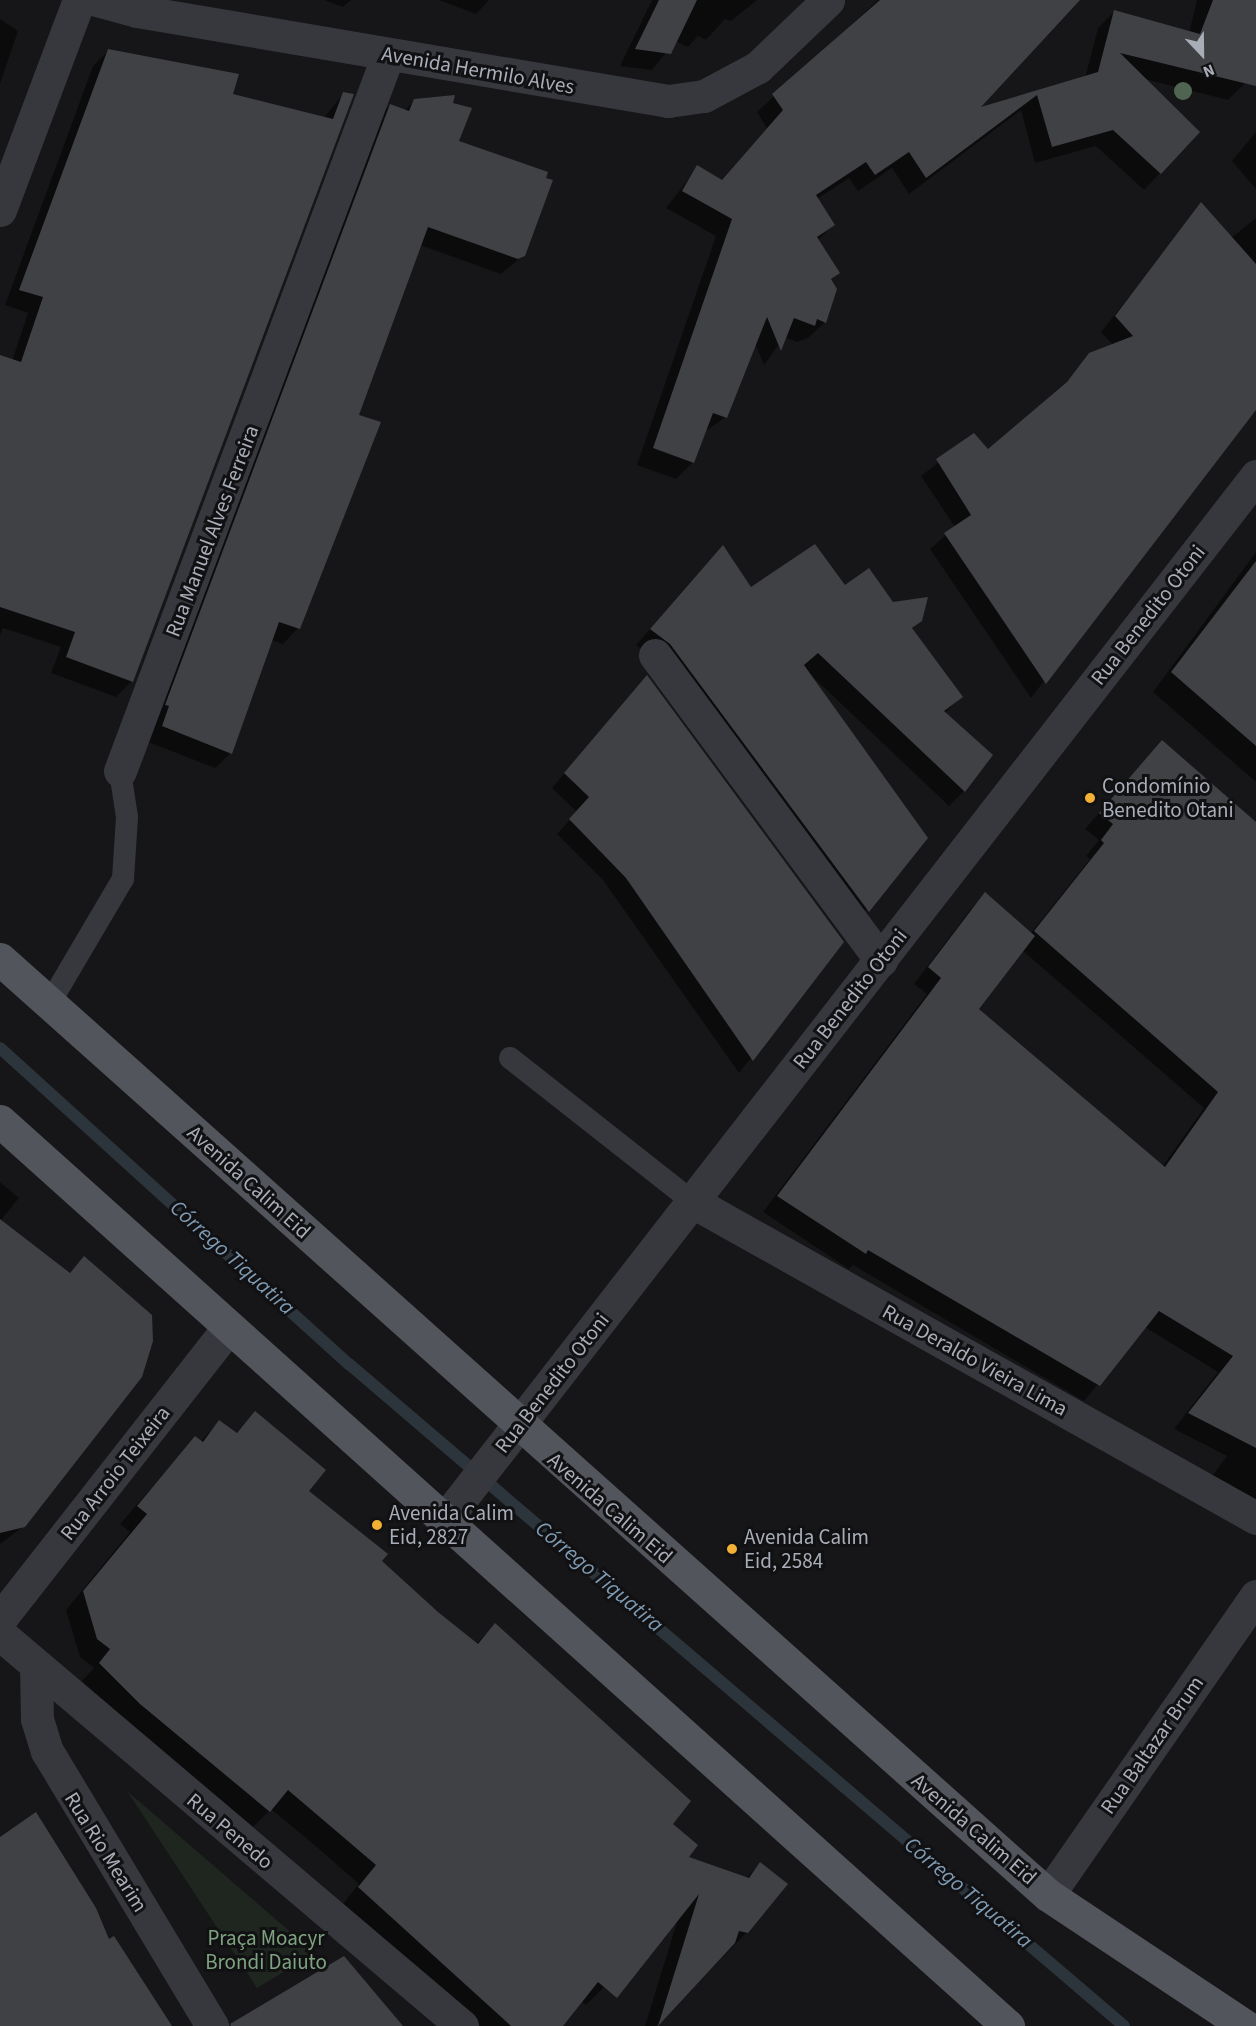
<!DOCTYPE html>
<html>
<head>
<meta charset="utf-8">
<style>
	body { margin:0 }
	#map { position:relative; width:1256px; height:2026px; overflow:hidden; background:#161618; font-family:"Source Sans 3",sans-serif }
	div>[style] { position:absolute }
	.green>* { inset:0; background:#1e261f }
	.shadow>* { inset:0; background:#0007 }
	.stream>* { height:12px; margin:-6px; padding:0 6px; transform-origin:6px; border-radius:6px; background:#2c353c }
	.building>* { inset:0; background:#404145 }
	.lane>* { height:22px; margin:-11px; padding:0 11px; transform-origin:11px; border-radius:11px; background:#37383d }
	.street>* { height:33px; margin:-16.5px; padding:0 16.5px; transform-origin:16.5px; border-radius:16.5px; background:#37383d }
	.primary>* { height:33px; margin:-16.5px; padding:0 16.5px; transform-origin:16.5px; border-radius:16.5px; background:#53555c }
	.trees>* { width:18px; height:18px; margin:-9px; border-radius:50%; background:#506452 }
	.dots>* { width:16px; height:16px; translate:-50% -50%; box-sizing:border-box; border:3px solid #111113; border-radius:50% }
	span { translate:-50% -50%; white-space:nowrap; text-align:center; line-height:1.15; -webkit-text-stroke:6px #111113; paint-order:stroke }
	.street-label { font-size:21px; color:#a8adb8 }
	.poi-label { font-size:21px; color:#a8adb8 }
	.left { translate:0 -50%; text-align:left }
	.park-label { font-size:21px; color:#7fa381 }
	.water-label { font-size:22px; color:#7f9bb3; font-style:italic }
	.north { position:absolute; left:1172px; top:24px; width:60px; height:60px; -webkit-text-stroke:4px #111113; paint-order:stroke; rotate:158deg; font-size:16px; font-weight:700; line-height:24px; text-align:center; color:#a8adb8 }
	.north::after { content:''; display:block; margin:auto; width:21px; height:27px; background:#a8adb8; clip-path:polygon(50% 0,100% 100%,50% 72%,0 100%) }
</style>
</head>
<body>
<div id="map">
	<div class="green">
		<div style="clip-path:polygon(127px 1791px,315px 1953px,257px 1988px)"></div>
	</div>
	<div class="shadow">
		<div style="clip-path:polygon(324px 0,351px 0,343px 7px)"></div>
		<div style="clip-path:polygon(439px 0,489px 0,476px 14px)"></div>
		<div style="clip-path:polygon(652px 0,757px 0,731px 21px,725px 19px,706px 40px,698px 36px,688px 47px,675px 41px,652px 70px,620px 66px)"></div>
		<div style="clip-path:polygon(878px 0,1078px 0,977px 110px,1085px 78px,1098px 28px,1115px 11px,1189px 33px,1197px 0,1256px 0,1256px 52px,1245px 83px,1228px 100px,1145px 79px,1160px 173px,1144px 190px,1096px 146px,1035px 163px,1021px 110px,909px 194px,892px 168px,858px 191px,849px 178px,817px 199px,833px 225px,818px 240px,838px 273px,830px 281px,825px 322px,808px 338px,797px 342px,784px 337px,764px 365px,755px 343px,726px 417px,704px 432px,693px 462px,676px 479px,637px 465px,716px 236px,666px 208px,698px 167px,721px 181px,767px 128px,757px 112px)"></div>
		<div style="clip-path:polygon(0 19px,18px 31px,0 84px)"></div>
		<div style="clip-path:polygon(109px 50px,231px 95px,324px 118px,343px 94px,132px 681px,116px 697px,51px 673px,61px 647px,3px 628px,0 635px,0 357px,12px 361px,28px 313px,5px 305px,93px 66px)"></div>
		<div style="clip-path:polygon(415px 100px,451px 104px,457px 142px,524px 255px,501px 274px,420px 245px,358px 416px,298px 628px,283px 644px,271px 640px,231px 753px,215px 768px,148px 742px,375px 121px,390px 105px,404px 111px)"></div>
		<div style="clip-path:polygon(1256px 132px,1256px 189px,1232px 161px)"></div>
		<div style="clip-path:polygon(1202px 205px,1231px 238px,1256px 218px,1256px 405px,1031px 698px,930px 549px,955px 527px,921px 476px,974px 435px,988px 451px,1058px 392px,1090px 355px,1113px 345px,1101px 332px)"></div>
		<div style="clip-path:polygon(1256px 552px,1256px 782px,1153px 692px)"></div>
		<div style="clip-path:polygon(708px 562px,751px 589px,845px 587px,892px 604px,921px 620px,911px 630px,961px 697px,945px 713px,964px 791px,949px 806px,813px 677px,926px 838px,853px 925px,655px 659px,636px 645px)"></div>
		<div style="clip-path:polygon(646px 677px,843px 942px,739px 1073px,603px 880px,557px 834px,577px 812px,552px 788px)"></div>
		<div style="clip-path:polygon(evenodd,1147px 758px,1256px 824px,1256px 1502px,1212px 1476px,1227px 1456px,1174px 1429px,1218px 1372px,1145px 1327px,1084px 1401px,853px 1265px,849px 1269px,763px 1212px,927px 994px,914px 984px,970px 910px,985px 895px,1031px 933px,1090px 859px,1086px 856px,1099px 840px,1085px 829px,1147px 758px,1022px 950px,1204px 1108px,1162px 1167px,976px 1010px,1022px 950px)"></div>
		<div style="clip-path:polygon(0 1182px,19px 1198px,1px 1220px,69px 1273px,84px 1258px,24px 1526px,0 1544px)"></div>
		<div style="clip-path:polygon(255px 1413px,307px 1491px,437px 1613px,476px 1644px,495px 1625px,670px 1824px,686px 1858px,746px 1878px,760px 1864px,747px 1932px,656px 2026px,645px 2026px,680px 1912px,586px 2005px,581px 2001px,561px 2026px,476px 2026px,341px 1906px,359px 1884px,318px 1848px,271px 1809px,252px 1828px,122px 1721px,82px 1681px,94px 1668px,80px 1657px,66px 1610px,130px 1532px,120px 1524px,195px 1438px,200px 1442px,219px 1422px,235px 1434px)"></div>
	</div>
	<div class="stream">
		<div style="left:0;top:1048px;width:471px;rotate:42.2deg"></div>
		<div style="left:349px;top:1364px;width:1019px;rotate:40.5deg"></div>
	</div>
	<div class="building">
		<div style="clip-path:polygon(659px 0,697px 0,671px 54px,635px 49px)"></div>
		<div style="clip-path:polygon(880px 0,1080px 0,981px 107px,1098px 72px,1114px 10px,1200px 34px,1213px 0,1256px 0,1256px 86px,1120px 53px,1200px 132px,1161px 174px,1113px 130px,1052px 147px,1037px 95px,926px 178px,909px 152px,875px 175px,866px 162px,816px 195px,835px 225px,817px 237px,840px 273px,831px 279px,837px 289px,826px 323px,817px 319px,815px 326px,794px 318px,781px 351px,767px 317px,727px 418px,713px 413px,694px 463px,653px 448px,732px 219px,682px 191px,697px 165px,722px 180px,783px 110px,772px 94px)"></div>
		<div style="clip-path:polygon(108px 49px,239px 74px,233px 94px,333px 119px,343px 92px,354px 94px,133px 682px,66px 657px,75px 632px,0 607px,0 355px,21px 362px,43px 297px,19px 290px)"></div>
		<div style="clip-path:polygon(455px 95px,453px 103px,472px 108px,459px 141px,548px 172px,546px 178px,553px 180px,525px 256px,518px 259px,428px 227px,359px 415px,381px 422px,300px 629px,279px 622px,232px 754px,162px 726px,169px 706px,165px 705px,390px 104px,409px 111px,414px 99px)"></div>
		<div style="clip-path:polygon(1201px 202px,1256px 264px,1256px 410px,1046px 684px,944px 533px,971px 515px,936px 459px,974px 433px,988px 449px,1067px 382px,1089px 353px,1133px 336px,1115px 316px)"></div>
		<div style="clip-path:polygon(815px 544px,845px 585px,869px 568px,893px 602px,928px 597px,922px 621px,912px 628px,963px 697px,944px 711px,993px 755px,965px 792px,818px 653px,804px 665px,928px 838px,869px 912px,670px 644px,650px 629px,723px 545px,751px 587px)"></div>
		<div style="clip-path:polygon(1256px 561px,1256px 746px,1171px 672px)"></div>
		<div style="clip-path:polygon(647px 675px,844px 942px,753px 1061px,626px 878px,569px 819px,589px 797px,564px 773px)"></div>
		<div style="clip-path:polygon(1162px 740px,1256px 822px,1256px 1448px,1188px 1413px,1233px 1356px,1159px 1311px,1100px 1386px,868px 1250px,866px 1254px,777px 1196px,941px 978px,928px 967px,985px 892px,1035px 936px,979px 1009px,1165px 1167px,1218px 1092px,1034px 931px,1104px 843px,1101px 840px,1113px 824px,1099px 813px)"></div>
		<div style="clip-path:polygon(0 1219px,70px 1273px,84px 1256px,152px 1315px,153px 1341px,142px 1377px,25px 1527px,0 1533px)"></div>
		<div style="clip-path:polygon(255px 1411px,326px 1470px,309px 1491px,388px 1554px,382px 1561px,438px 1612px,478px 1644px,495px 1623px,691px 1801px,673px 1824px,698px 1845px,689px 1857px,749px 1878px,760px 1862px,788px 1884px,748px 1933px,739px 1931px,735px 1943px,658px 2026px,699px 1894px,617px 1998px,598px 1982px,563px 2026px,511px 2026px,358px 1887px,376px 1865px,288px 1790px,270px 1812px,140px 1704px,99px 1663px,110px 1649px,97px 1639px,83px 1591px,147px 1514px,137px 1506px,195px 1436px,203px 1442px,219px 1420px,237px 1433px)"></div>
		<div style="clip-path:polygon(36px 1812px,96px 1908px,109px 1939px,114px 1936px,172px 2026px,0 2026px,0 1837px)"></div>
		<div style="clip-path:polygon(344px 1956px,403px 2026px,231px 2026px,230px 2024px)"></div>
	</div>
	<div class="lane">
		<div style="left:51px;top:1001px;width:142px;rotate:-59.5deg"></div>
		<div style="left:123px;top:879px;width:62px;rotate:-86.3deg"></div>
		<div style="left:127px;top:817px;width:47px;rotate:-98.7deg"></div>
		<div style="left:510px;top:1058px;width:233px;rotate:38.2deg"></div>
	</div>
	<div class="street">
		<div style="left:97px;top:0;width:41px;rotate:15.4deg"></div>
		<div style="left:137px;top:11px;width:539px;rotate:9.62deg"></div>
		<div style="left:668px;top:101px;width:36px;rotate:-8deg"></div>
		<div style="left:704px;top:96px;width:61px;rotate:-28.2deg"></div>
		<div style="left:758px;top:67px;width:97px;rotate:-43.7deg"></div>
		<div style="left:0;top:210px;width:224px;rotate:-69.4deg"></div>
		<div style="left:655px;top:655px;width:380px;rotate:53.5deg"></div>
		<div style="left:120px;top:771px;width:765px;rotate:-69.48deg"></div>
		<div style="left:693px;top:1202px;width:646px;rotate:29.3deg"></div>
		<div style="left:443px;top:1522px;width:1325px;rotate:-52.14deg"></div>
		<div style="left:0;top:1619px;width:371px;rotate:-51.9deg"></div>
		<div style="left:0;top:1634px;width:606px;rotate:40.31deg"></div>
		<div style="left:36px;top:1667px;width:52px;rotate:88.9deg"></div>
		<div style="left:37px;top:1719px;width:34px;rotate:73deg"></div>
		<div style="left:47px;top:1751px;width:321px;rotate:59deg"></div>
		<div style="left:1048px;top:1895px;width:364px;rotate:-55.2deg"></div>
	</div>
	<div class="primary">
		<div style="left:0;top:959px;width:1405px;rotate:41.77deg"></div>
		<div style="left:1048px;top:1895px;width:237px;rotate:33.6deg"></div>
		<div style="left:0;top:1121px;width:1355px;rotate:41.92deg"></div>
	</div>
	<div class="trees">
		<div style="left:1183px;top:91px"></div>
	</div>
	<div class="dots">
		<div style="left:1090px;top:798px;background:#f2b134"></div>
		<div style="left:377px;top:1525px;background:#f2b134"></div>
		<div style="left:732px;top:1549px;background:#f2b134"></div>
	</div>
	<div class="street-label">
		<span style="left:478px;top:70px;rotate:10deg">Avenida Hermilo Alves</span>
		<span style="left:212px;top:531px;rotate:-69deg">Rua Manuel Alves Ferreira</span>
		<span style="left:1148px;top:615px;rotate:-52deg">Rua Benedito Otoni</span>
		<span style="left:850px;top:999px;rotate:-52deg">Rua Benedito Otoni</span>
		<span style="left:249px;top:1182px;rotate:42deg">Avenida Calim Eid</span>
		<span style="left:975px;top:1360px;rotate:29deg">Rua Deraldo Vieira Lima</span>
		<span style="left:552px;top:1383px;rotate:-52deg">Rua Benedito Otoni</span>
		<span style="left:115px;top:1473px;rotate:-52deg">Rua Arroio Teixeira</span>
		<span style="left:610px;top:1508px;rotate:41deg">Avenida Calim Eid</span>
		<span style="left:1152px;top:1745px;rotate:-55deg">Rua Baltazar Brum</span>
		<span style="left:974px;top:1829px;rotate:41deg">Avenida Calim Eid</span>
		<span style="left:230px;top:1831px;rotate:40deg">Rua Penedo</span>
		<span style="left:106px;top:1852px;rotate:58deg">Rua Rio Mearim</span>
	</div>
	<div class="poi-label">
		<span class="left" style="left:1102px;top:798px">Condomínio<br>Benedito Otani</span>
		<span class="left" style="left:389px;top:1525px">Avenida Calim<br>Eid, 2827</span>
		<span class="left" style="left:744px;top:1549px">Avenida Calim<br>Eid, 2584</span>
	</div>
	<div class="park-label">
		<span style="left:266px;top:1950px">Praça Moacyr<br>Brondi Daiuto</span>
	</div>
	<div class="water-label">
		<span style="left:232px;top:1258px;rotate:42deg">Córrego Tiquatira</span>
		<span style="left:599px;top:1577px;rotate:40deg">Córrego Tiquatira</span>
		<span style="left:968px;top:1893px;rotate:40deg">Córrego Tiquatira</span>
	</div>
	<div class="north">N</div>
</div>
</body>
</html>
